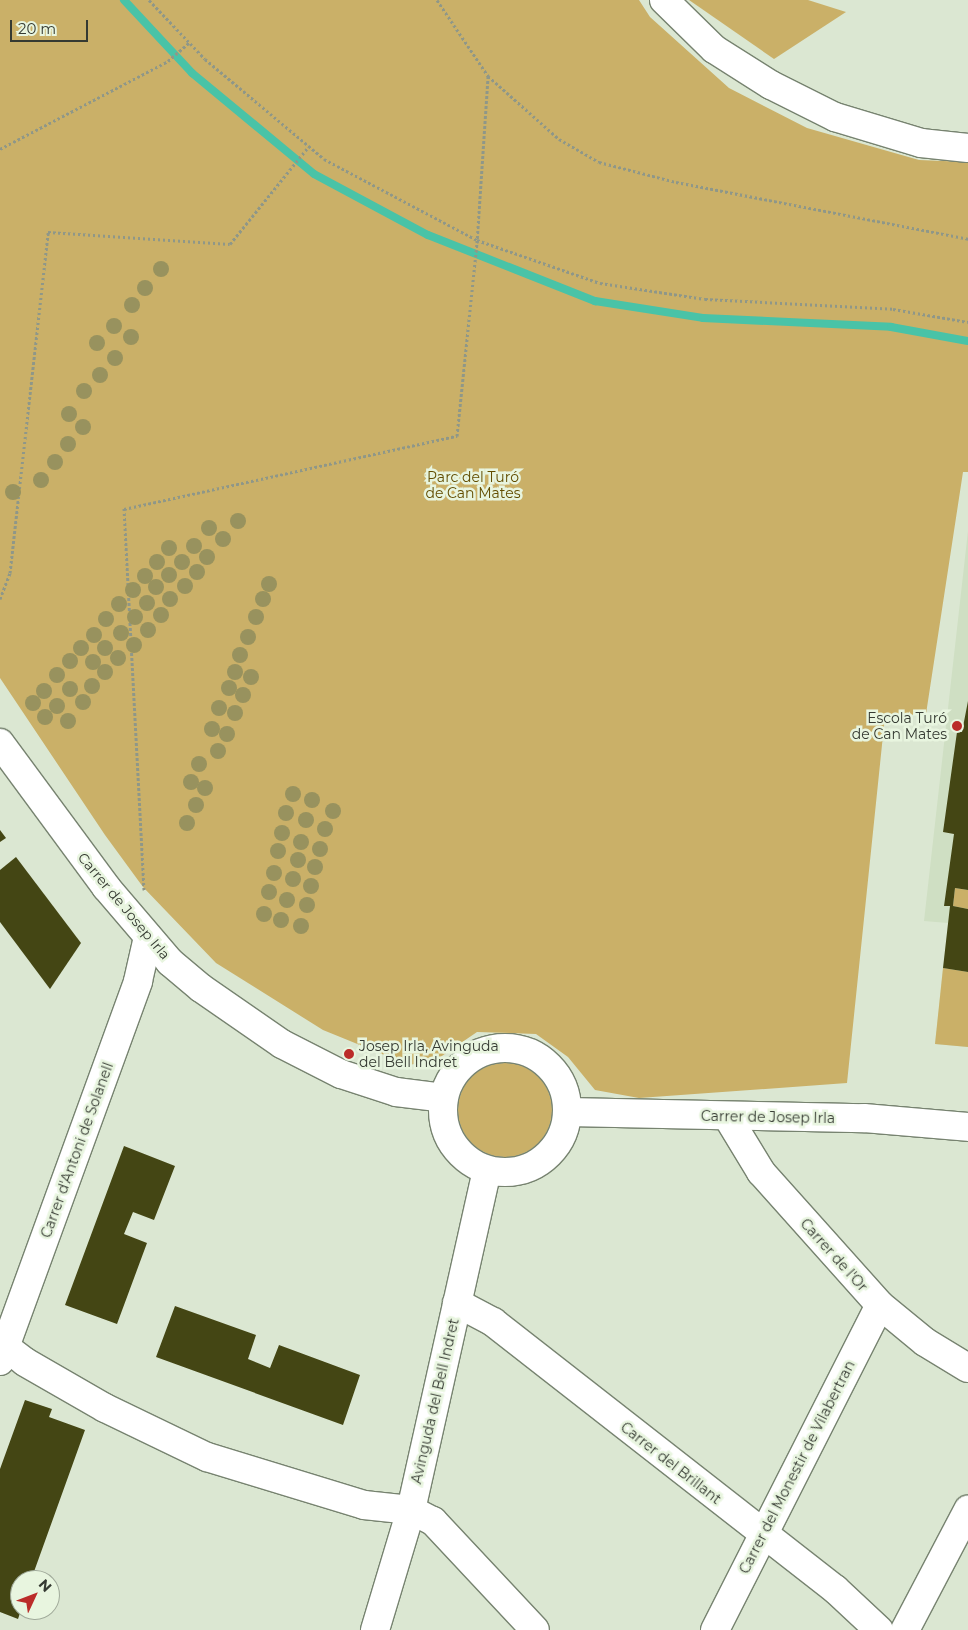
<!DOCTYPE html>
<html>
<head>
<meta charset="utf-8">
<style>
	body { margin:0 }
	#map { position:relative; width:968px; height:1630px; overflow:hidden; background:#dbe7d2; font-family:Montserrat,sans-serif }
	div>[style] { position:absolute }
	.built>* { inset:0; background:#cfdfc3 }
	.green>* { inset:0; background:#cab068 }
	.round { border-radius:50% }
	.stream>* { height:8px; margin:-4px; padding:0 4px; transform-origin:4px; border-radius:4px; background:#49c3a7 }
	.building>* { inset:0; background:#444614 }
	.path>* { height:3px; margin-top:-1.5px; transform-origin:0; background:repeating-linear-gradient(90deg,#8f9788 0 2.5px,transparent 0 5px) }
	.roads { filter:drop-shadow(1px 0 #778370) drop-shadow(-1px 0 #778370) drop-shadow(0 1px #778370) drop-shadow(0 -1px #778370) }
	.minor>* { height:28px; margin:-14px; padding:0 14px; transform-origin:14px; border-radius:14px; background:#fff }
	.minor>.ring { margin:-14px; padding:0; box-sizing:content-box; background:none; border:28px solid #fff; border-radius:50% }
	.trees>* { width:16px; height:16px; margin:-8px; border-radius:50%; background:#98925e }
	.dots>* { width:14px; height:14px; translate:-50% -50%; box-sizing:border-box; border:2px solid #e8f5df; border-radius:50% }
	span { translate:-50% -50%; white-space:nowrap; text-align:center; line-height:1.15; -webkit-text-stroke:5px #e8f5df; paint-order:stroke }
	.park-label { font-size:14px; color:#624d00 }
	.poi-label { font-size:14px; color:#353a32 }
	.right { translate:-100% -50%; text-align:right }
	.left { translate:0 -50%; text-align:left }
	.street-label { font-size:14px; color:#353a32 }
	.north { position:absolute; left:10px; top:1570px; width:50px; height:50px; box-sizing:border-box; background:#e8f5df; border:1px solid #a0aa9a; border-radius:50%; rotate:47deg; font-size:14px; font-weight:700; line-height:20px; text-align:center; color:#353a32 }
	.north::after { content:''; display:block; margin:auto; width:18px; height:22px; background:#bb2c29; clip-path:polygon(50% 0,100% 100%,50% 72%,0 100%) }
	.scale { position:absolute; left:10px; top:20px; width:78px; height:22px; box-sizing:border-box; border:2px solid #353a32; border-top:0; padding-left:6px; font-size:15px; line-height:18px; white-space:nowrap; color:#353a32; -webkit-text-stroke:4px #e8f5df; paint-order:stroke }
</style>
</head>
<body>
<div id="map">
	<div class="built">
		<div style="clip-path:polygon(968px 531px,968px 1047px,935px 1044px,948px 923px,924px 921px)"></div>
	</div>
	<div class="green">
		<div style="clip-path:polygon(0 0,639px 0,650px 17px,729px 88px,807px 128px,919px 160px,968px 162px,968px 472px,963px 472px,926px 714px,885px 716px,847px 1083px,639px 1098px,595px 1090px,568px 1057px,536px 1034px,477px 1032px,436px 1060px,409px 1065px,323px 1030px,216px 963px,143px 887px,105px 835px,0 678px)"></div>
		<div style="clip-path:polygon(689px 0,808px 0,846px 12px,774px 59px)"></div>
		<div style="clip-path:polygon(955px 888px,968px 890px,968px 909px,953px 906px)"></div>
		<div style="clip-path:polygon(943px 968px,968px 972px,968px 1047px,935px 1044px)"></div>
		<div class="round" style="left:458px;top:1063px;width:94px;height:94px"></div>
	</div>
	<div class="stream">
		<div style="left:124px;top:0;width:100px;rotate:47deg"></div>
		<div style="left:192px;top:73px;width:158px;rotate:39.6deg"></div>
		<div style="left:314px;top:174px;width:129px;rotate:28.2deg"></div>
		<div style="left:428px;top:235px;width:180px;rotate:21.6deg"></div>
		<div style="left:595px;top:301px;width:109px;rotate:8.9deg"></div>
		<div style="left:703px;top:318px;width:188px;rotate:2.7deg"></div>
		<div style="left:891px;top:327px;width:78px;rotate:10.3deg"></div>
	</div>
	<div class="building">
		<div style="clip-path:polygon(968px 701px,968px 890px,955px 888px,953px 906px,968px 909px,968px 972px,943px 968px,950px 906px,944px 906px,954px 834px,943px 832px,957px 732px,962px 732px)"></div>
		<div style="clip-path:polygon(0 830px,6px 838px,0 842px)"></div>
		<div style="clip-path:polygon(16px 857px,81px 943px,50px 989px,0 922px,0 870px)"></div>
		<div style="clip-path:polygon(124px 1146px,175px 1166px,154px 1220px,133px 1212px,124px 1234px,147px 1243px,117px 1324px,65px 1305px)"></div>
		<div style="clip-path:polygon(175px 1306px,256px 1335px,248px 1359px,270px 1368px,279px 1345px,360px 1375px,343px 1425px,156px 1357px)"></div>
		<div style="clip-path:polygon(25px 1400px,52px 1409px,49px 1417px,85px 1430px,31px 1580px,20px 1580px,21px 1610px,18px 1619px,0 1612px,0 1469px)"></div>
	</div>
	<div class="path">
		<div style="left:149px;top:0;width:81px;rotate:46.5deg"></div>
		<div style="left:205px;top:59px;width:155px;rotate:40deg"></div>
		<div style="left:324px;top:159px;width:173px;rotate:27.9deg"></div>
		<div style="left:477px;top:240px;width:130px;rotate:19.3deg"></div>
		<div style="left:600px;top:283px;width:106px;rotate:8.7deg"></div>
		<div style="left:705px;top:299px;width:188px;rotate:3deg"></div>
		<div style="left:893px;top:309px;width:76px;rotate:9.8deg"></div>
		<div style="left:437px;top:0;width:92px;rotate:56.1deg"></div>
		<div style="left:488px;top:76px;width:95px;rotate:41.6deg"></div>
		<div style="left:559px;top:139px;width:46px;rotate:29.9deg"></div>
		<div style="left:599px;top:162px;width:80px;rotate:14.6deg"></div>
		<div style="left:676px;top:182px;width:298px;rotate:11deg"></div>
		<div style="left:0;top:149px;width:190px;rotate:-27.6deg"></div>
		<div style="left:168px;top:61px;width:28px;rotate:-41deg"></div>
		<div style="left:0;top:599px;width:28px;rotate:-69deg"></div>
		<div style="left:10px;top:573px;width:343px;rotate:-83.6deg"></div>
		<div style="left:48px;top:232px;width:182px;rotate:3.8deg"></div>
		<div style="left:230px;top:244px;width:126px;rotate:-51.1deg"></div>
		<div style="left:144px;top:890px;width:382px;rotate:-93deg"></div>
		<div style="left:124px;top:509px;width:341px;rotate:-12.4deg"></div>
		<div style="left:457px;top:436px;width:194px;rotate:-84.1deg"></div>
		<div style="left:477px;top:243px;width:167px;rotate:-86.2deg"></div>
	</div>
	<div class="roads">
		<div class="minor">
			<div style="left:664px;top:0;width:70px;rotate:44.4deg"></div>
			<div style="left:714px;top:49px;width:67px;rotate:32.3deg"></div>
			<div style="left:771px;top:85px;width:72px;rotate:26.6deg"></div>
			<div style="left:835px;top:117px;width:90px;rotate:16.8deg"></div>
			<div style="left:921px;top:143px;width:47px;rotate:6.1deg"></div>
			<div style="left:0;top:743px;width:179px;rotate:53.6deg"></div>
			<div style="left:106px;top:887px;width:99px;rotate:49.5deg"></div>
			<div style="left:170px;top:962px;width:40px;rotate:40deg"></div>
			<div style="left:201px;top:988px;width:98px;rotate:34.7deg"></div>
			<div style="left:282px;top:1044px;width:66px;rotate:27deg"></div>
			<div style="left:341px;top:1074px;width:58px;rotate:18.1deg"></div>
			<div style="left:396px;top:1092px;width:48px;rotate:7.1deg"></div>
			<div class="ring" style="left:443px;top:1048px;width:96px;height:96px"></div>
			<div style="left:568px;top:1112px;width:296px;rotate:1.2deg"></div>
			<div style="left:864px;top:1118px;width:104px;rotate:4.9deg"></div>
			<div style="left:727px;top:1116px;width:66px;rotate:58.7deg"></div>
			<div style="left:761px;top:1172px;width:178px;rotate:48.2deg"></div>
			<div style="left:880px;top:1305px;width:58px;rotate:39.4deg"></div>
			<div style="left:925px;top:1342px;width:50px;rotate:31.2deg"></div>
			<div style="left:457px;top:1303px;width:41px;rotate:27.8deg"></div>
			<div style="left:493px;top:1322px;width:434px;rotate:38deg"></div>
			<div style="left:835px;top:1589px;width:60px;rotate:43deg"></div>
			<div style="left:0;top:1343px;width:31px;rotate:37deg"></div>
			<div style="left:25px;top:1362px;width:92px;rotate:29.9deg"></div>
			<div style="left:105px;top:1408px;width:113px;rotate:25.7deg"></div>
			<div style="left:207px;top:1457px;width:164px;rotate:17deg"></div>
			<div style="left:364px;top:1505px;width:47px;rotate:6.1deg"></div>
			<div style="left:411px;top:1510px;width:25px;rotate:27deg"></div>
			<div style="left:433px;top:1521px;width:149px;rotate:46.9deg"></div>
			<div style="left:0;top:1361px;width:404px;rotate:-70deg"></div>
			<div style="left:138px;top:981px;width:45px;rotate:-77.2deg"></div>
			<div style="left:375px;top:1630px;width:125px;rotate:-73.3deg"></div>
			<div style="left:411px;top:1510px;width:348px;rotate:-77.4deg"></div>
			<div style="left:715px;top:1630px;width:364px;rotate:-63.1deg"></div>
			<div style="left:905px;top:1630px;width:136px;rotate:-62.3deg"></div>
		</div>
	</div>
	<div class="trees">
		<div style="left:161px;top:269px"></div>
		<div style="left:145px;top:288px"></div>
		<div style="left:132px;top:305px"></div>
		<div style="left:114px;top:326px"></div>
		<div style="left:131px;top:337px"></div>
		<div style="left:97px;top:343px"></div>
		<div style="left:115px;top:358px"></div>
		<div style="left:100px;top:375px"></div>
		<div style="left:84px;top:391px"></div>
		<div style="left:69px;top:414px"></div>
		<div style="left:83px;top:427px"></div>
		<div style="left:68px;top:444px"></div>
		<div style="left:55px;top:462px"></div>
		<div style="left:41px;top:480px"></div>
		<div style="left:13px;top:492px"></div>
		<div style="left:238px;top:521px"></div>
		<div style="left:209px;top:528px"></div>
		<div style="left:223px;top:539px"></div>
		<div style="left:194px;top:546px"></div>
		<div style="left:169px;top:548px"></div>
		<div style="left:207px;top:557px"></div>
		<div style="left:157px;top:562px"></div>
		<div style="left:182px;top:562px"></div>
		<div style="left:197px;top:572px"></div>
		<div style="left:169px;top:575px"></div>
		<div style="left:145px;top:576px"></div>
		<div style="left:269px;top:584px"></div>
		<div style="left:185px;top:586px"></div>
		<div style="left:156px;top:587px"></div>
		<div style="left:133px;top:590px"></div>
		<div style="left:170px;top:599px"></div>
		<div style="left:263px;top:599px"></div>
		<div style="left:147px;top:603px"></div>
		<div style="left:119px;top:604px"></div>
		<div style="left:161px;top:615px"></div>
		<div style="left:135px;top:617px"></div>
		<div style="left:256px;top:617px"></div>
		<div style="left:106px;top:619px"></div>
		<div style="left:148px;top:630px"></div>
		<div style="left:121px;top:633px"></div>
		<div style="left:94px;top:635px"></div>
		<div style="left:248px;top:637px"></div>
		<div style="left:134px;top:645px"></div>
		<div style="left:81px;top:648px"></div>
		<div style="left:105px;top:648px"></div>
		<div style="left:240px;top:655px"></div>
		<div style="left:118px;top:658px"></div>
		<div style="left:70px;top:661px"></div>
		<div style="left:93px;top:662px"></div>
		<div style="left:105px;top:672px"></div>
		<div style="left:235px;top:672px"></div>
		<div style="left:57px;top:675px"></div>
		<div style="left:251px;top:677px"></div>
		<div style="left:92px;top:686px"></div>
		<div style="left:229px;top:688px"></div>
		<div style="left:70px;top:689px"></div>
		<div style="left:44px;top:691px"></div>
		<div style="left:243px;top:695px"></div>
		<div style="left:83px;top:702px"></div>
		<div style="left:33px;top:703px"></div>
		<div style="left:57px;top:706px"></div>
		<div style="left:219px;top:708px"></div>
		<div style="left:235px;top:713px"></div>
		<div style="left:45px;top:717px"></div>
		<div style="left:68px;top:721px"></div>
		<div style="left:212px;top:729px"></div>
		<div style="left:227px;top:734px"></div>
		<div style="left:218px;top:751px"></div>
		<div style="left:199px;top:764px"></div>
		<div style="left:191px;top:782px"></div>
		<div style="left:205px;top:788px"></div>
		<div style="left:293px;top:794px"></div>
		<div style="left:312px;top:800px"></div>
		<div style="left:196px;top:805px"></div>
		<div style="left:333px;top:811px"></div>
		<div style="left:286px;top:813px"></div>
		<div style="left:306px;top:820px"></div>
		<div style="left:187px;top:823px"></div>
		<div style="left:325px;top:829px"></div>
		<div style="left:282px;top:833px"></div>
		<div style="left:301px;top:842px"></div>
		<div style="left:320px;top:849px"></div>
		<div style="left:278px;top:851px"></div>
		<div style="left:298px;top:860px"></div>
		<div style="left:315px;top:867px"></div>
		<div style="left:274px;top:873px"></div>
		<div style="left:293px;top:879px"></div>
		<div style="left:311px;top:886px"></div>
		<div style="left:269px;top:892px"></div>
		<div style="left:287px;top:900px"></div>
		<div style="left:307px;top:905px"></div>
		<div style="left:264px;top:914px"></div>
		<div style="left:281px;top:920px"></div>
		<div style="left:301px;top:926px"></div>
	</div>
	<div class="dots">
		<div style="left:957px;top:726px;background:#bb2c29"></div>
		<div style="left:349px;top:1054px;background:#bb2c29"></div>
	</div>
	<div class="park-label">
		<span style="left:473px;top:485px">Parc del Turó<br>de Can Mates</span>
	</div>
	<div class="poi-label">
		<span class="right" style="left:947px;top:726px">Escola Turó<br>de Can Mates</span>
		<span class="left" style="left:359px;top:1054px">Josep Irla, Avinguda<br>del Bell Indret</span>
	</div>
	<div class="street-label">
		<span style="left:124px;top:906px;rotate:50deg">Carrer de Josep Irla</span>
		<span style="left:768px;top:1117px;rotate:1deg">Carrer de Josep Irla</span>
		<span style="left:77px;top:1150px;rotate:-70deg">Carrer d'Antoni de Solanell</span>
		<span style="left:834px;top:1255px;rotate:48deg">Carrer de l'Or</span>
		<span style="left:435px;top:1401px;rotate:-77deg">Avinguda del Bell Indret</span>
		<span style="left:671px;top:1463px;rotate:38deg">Carrer del Brillant</span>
		<span style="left:797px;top:1467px;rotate:-63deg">Carrer del Monestir de Vilabertran</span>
	</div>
	<div class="north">N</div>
	<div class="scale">20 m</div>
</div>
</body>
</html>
